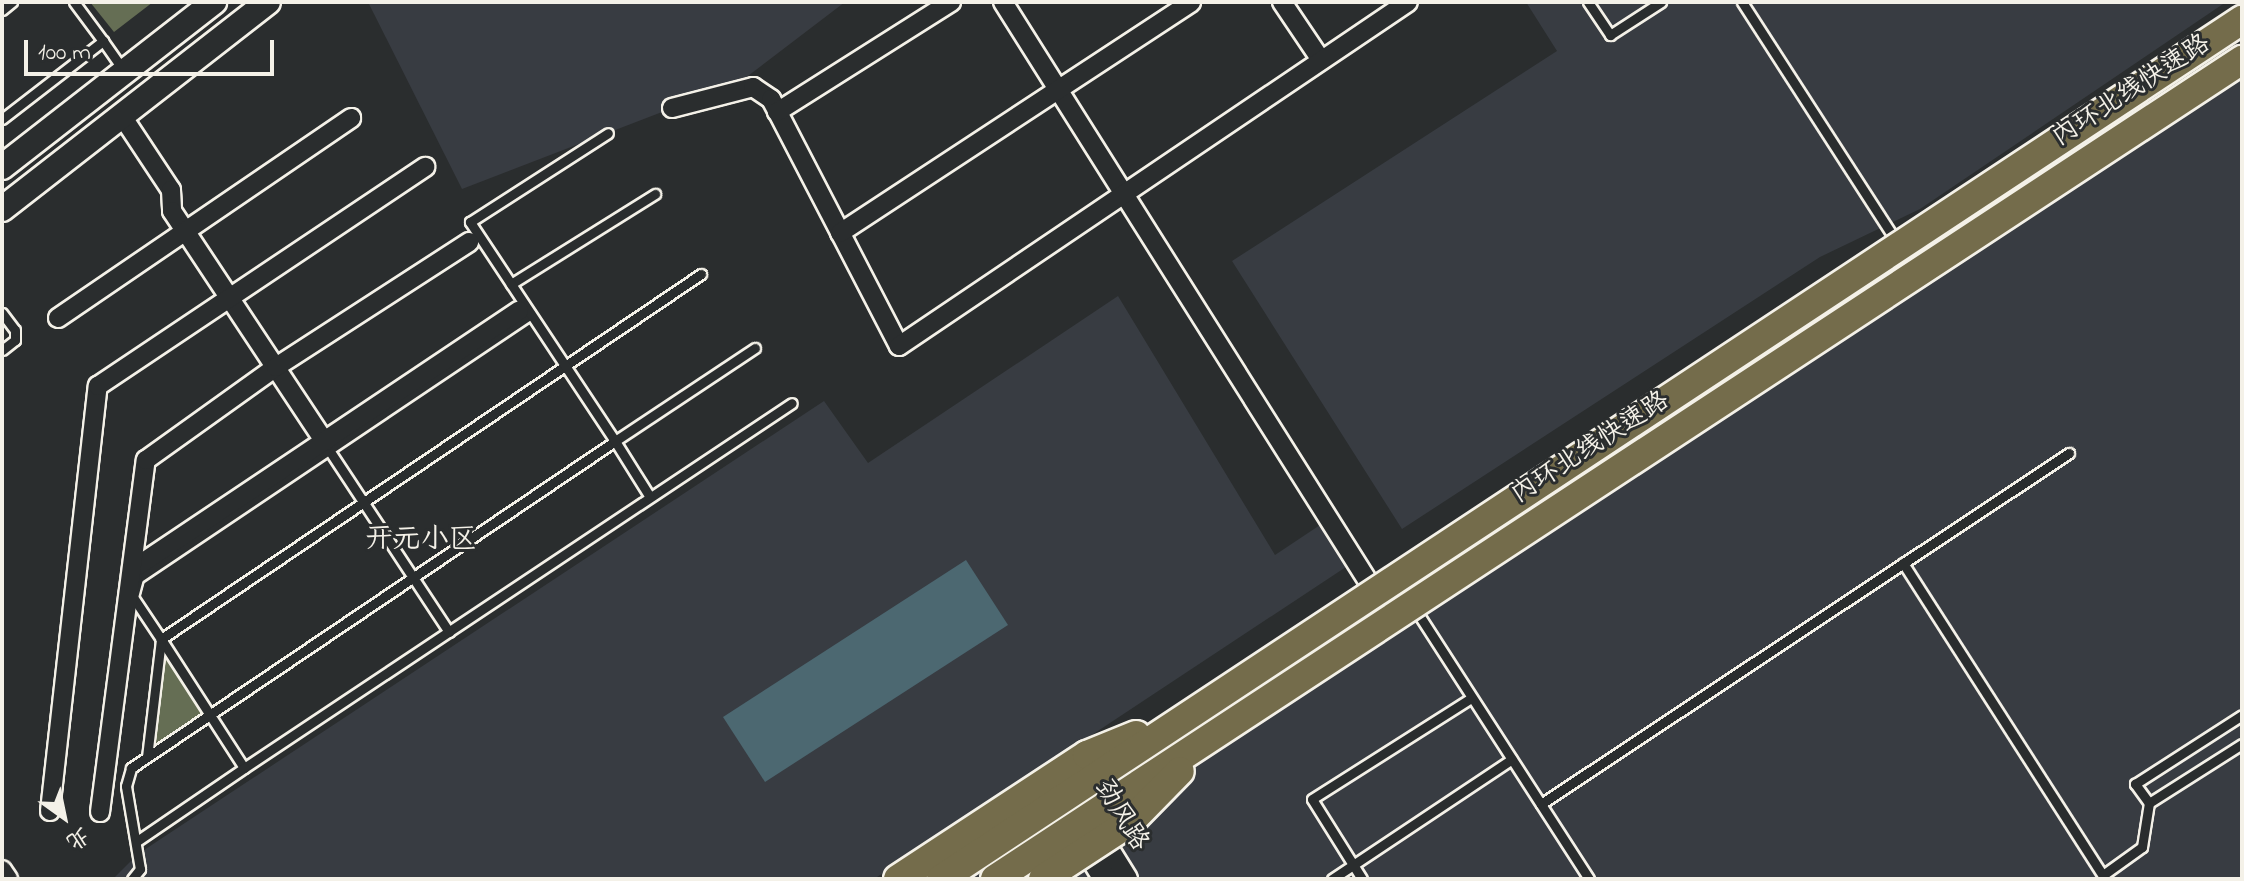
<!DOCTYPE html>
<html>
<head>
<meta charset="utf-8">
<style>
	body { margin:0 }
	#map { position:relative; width:2244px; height:881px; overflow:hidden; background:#2a2d2e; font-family:"Indie Flower","LXGW WenKai TC",sans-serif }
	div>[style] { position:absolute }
	.built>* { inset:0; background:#383c42 }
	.green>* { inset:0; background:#656e54 }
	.water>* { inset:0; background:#4c6871 }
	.roads { filter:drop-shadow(2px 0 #f4f1e8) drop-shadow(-2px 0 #f4f1e8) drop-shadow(0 2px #f4f1e8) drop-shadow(0 -2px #f4f1e8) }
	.service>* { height:9px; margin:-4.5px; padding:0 4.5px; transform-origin:4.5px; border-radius:4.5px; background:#2a2d2e }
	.minor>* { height:18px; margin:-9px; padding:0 9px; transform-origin:9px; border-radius:9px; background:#2a2d2e }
	.tertiary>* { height:22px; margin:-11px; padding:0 11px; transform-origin:11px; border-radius:11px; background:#2a2d2e }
	.secondary>* { height:24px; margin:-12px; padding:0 12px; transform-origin:12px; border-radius:12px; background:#2a2d2e }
	.bridges { filter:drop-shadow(2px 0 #f4f1e8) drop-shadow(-2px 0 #f4f1e8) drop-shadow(0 2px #f4f1e8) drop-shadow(0 -2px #f4f1e8) }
	.trunk-bridge>* { height:28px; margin:-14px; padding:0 14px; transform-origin:14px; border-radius:14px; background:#746c4b }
	span { translate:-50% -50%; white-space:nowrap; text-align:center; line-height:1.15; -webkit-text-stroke:6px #2a2d2e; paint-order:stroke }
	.street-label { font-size:26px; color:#f4f1e8 }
	.neighbourhood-label { font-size:28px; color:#f4f1e8 }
	.frame { position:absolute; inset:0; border:4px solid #f4f1e8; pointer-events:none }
	.north { position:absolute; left:24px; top:777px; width:80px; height:80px; -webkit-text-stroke:6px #2a2d2e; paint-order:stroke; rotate:147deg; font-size:22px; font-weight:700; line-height:32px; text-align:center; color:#f4f1e8 }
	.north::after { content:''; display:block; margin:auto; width:28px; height:36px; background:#f4f1e8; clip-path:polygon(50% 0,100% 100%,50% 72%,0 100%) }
	.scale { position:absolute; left:24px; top:40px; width:250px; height:36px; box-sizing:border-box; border:4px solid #f4f1e8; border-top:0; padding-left:10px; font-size:24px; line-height:28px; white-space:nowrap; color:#f4f1e8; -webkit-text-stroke:6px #2a2d2e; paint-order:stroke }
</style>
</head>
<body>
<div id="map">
	<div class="built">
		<div style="clip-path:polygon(368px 2px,845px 2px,740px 82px,462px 189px)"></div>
		<div style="clip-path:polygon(1526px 2px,2226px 2px,1920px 209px,1820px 257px,1402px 529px,1232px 261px,1557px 51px)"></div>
		<div style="clip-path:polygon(2242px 72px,2242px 879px,968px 879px,1065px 815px,1079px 837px)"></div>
		<div style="clip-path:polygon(1118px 296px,1275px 555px,1329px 519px,1355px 561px,874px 879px,113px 879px,138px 854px,824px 401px,868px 463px)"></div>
	</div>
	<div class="green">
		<div style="clip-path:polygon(90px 2px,153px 2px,114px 32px)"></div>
		<div style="clip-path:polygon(161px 639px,210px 714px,147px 757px)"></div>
	</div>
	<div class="water">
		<div style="clip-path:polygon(966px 560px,1008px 625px,765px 782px,723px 717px)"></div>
	</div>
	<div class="roads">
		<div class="service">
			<div style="left:74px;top:2px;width:49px;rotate:53.4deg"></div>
			<div style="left:1588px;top:2px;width:40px;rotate:56deg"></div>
			<div style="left:1610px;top:35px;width:61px;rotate:-32.9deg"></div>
			<div style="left:1742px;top:2px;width:281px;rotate:57.2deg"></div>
			<div style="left:2px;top:10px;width:13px;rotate:-39deg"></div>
			<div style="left:2px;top:119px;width:128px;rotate:-37.7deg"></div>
			<div style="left:103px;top:41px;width:35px;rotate:55deg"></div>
			<div style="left:701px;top:274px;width:652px;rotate:145.94deg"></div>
			<div style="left:161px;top:639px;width:153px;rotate:57.2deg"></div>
			<div style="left:244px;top:768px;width:658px;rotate:-33.67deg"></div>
			<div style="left:511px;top:284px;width:170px;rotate:-32deg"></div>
			<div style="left:2px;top:313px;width:21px;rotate:53deg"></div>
			<div style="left:15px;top:330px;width:10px;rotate:90deg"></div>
			<div style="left:15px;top:340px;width:16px;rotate:142deg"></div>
			<div style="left:329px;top:450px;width:218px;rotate:56.6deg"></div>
			<div style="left:650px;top:497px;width:66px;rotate:-122deg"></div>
			<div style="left:615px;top:441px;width:168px;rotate:-33.6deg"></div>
			<div style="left:1903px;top:563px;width:375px;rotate:57.4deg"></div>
			<div style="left:1419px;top:615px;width:314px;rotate:57.2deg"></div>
			<div style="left:147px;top:757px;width:119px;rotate:-83.2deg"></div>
			<div style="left:161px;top:639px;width:50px;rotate:-123.7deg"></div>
			<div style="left:133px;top:597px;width:20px;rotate:-75deg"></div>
			<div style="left:138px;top:578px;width:473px;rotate:-33.9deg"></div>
			<div style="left:2149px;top:803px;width:24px;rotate:-126deg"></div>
			<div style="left:2135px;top:784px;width:127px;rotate:-32.8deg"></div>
			<div style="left:1541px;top:804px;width:634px;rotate:-33.61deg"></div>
			<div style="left:137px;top:841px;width:130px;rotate:-34.3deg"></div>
			<div style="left:2103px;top:875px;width:48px;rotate:-35.7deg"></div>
			<div style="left:2142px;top:847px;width:45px;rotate:-81deg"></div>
			<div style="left:2149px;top:803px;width:110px;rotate:-32.4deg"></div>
			<div style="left:132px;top:879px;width:13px;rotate:-51deg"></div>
			<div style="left:140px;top:869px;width:84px;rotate:-99.6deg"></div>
			<div style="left:126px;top:786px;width:19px;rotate:-74deg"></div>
			<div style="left:131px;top:768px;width:584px;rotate:-34.04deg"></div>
			<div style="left:615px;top:441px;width:263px;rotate:-123.5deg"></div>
			<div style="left:470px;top:222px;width:164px;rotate:-32.8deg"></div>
			<div style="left:1332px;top:879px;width:216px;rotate:-33.7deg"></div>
			<div style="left:1362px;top:879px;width:94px;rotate:-122deg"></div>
			<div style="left:1312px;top:799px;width:188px;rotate:-32.4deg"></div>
		</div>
		<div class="minor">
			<div style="left:1003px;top:2px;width:687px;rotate:57.79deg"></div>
			<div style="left:1282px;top:2px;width:70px;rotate:56.1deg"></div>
			<div style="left:672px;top:108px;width:84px;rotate:-14.5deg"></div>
			<div style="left:753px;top:87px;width:22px;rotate:34deg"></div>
			<div style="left:771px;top:99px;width:278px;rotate:62.6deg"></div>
			<div style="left:899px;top:346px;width:614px;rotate:-34.05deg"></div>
			<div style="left:777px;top:112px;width:206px;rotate:-32.3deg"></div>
			<div style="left:122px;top:116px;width:89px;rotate:56.5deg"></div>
			<div style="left:171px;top:190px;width:21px;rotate:87deg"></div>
			<div style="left:172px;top:211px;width:277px;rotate:56.5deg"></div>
			<div style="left:840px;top:233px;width:420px;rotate:-33.3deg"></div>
			<div style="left:58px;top:318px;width:355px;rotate:-34.3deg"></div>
			<div style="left:136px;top:567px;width:461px;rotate:-33.8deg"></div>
			<div style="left:50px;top:811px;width:428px;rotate:-83.6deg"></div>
			<div style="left:98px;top:386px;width:394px;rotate:-33.8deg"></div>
			<div style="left:100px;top:812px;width:355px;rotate:-82.6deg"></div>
			<div style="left:146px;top:460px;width:160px;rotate:-35.6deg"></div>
			<div style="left:276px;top:367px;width:230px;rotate:-32.9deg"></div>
			<div style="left:2px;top:870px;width:11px;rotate:56deg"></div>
		</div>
		<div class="tertiary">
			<div style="left:1095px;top:829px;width:59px;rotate:58.2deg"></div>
			<div style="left:1079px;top:837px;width:49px;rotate:58.2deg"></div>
		</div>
		<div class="secondary">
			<div style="left:2px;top:167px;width:269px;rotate:-37.9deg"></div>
			<div style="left:2px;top:209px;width:337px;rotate:-37.9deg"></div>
		</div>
	</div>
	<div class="bridges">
		<div class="trunk-bridge">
			<div style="left:898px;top:879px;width:226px;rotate:-33.3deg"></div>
			<div style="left:1087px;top:755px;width:53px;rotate:-22.2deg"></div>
			<div style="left:941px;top:879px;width:1559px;rotate:-33.44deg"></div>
			<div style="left:995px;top:879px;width:1492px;rotate:-33.3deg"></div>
			<div style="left:1043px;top:879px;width:104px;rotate:-33.2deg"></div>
			<div style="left:1130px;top:822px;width:71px;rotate:-45.6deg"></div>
		</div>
	</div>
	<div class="street-label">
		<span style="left:2132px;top:92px;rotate:-33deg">内环北线快速路</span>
		<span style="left:1591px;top:449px;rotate:-33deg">内环北线快速路</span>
		<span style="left:1120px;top:816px;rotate:58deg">劲风路</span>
	</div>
	<div class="neighbourhood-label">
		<span style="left:421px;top:541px">开元小区</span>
	</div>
	<div class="frame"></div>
	<div class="north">北</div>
	<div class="scale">100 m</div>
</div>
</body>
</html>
